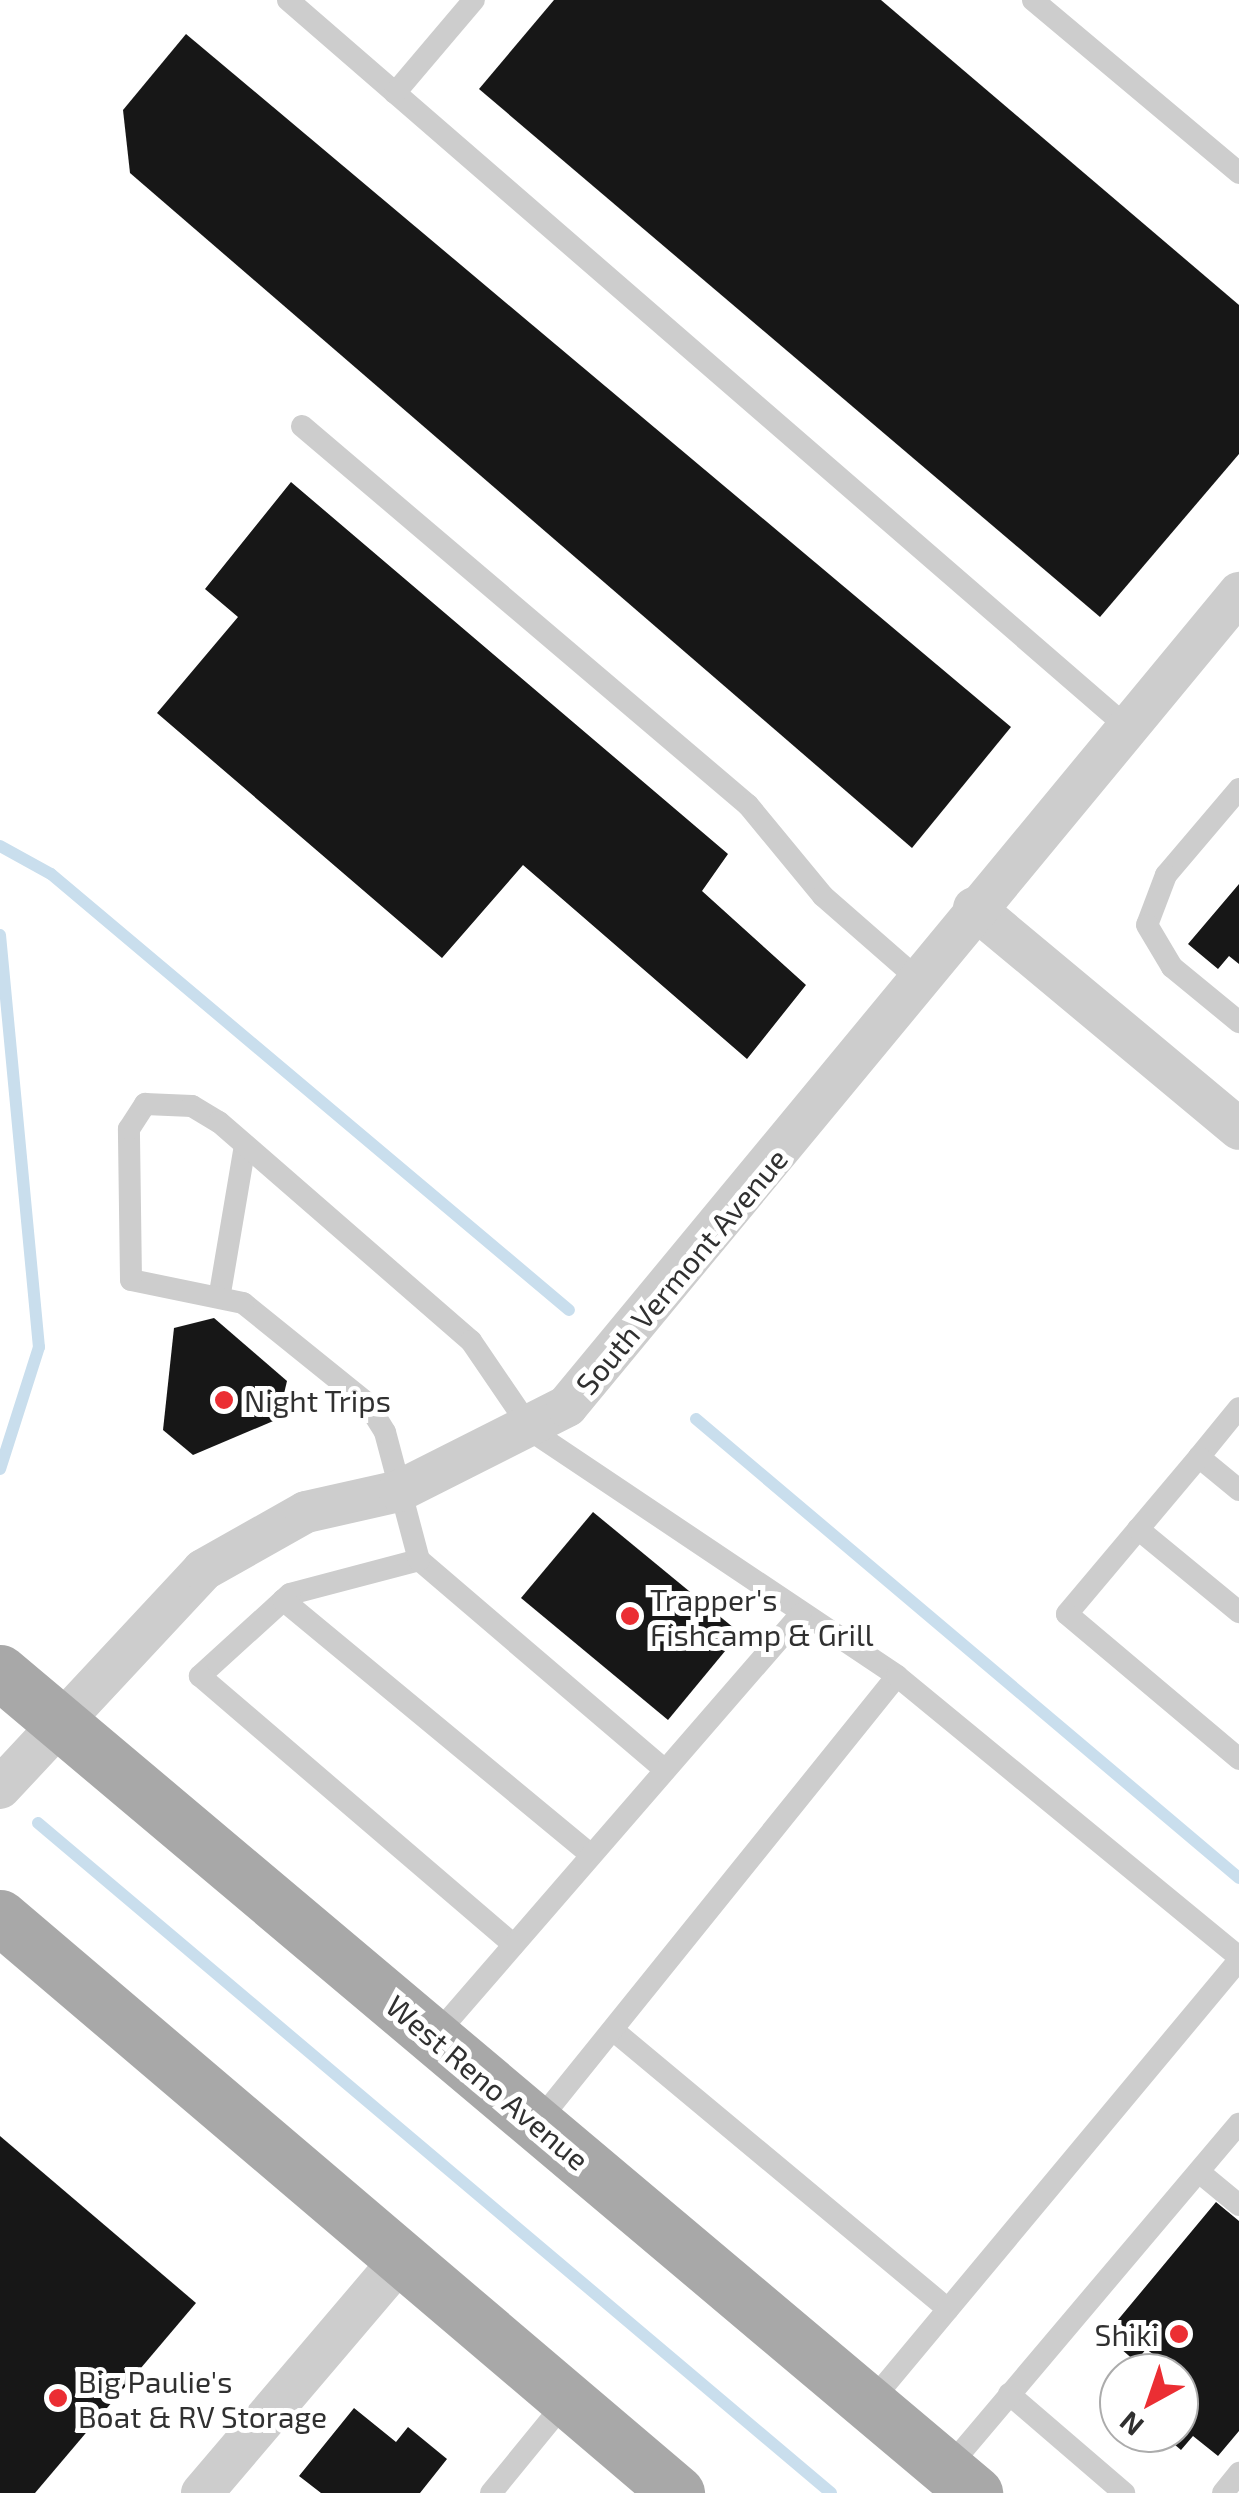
<!DOCTYPE html>
<html>
<head>
<meta charset="utf-8">
<style>
	body { margin:0 }
	#map { position:relative; width:1239px; height:2493px; overflow:hidden; background:#fff; font-family:"Exo 2",sans-serif }
	div>[style] { position:absolute }
	.stream>* { height:12px; margin:-6px; padding:0 6px; transform-origin:6px; border-radius:6px; background:#c9deed }
	.building>* { inset:0; background:#171717 }
	.service>* { height:22px; margin:-11px; padding:0 11px; transform-origin:11px; border-radius:11px; background:#cdcdcd }
	.minor>* { height:42px; margin:-21px; padding:0 21px; transform-origin:21px; border-radius:21px; background:#cdcdcd }
	.primary>* { height:55px; margin:-27.5px; padding:0 27.5px; transform-origin:27.5px; border-radius:27.5px; background:#a8a8a8 }
	.dots>* { width:28px; height:28px; translate:-50% -50%; box-sizing:border-box; border:5px solid #fff; border-radius:50% }
	span { translate:-50% -50%; white-space:nowrap; text-align:center; line-height:1.15; -webkit-text-stroke:10px #fff; paint-order:stroke }
	.street-label { font-size:30px; color:#303030 }
	.poi-label { font-size:30px; color:#303030 }
	.left { translate:0 -50%; text-align:left }
	.right { translate:-100% -50%; text-align:right }
	.north { position:absolute; left:1099px; top:2353px; width:100px; height:100px; box-sizing:border-box; background:#fff; border:2px solid #acacac; border-radius:50%; rotate:220deg; font-size:28px; font-weight:700; line-height:40px; text-align:center; color:#303030 }
	.north::after { content:''; display:block; margin:auto; width:35px; height:45px; background:#eb2e33; clip-path:polygon(50% 0,100% 100%,50% 72%,0 100%) }
</style>
</head>
<body>
<div id="map">
	<div class="stream">
		<div style="left:0;top:846px;width:58px;rotate:28.8deg"></div>
		<div style="left:51px;top:874px;width:677px;rotate:40.09deg"></div>
		<div style="left:0;top:935px;width:414px;rotate:84.6deg"></div>
		<div style="left:39px;top:1347px;width:128px;rotate:107.7deg"></div>
		<div style="left:696px;top:1419px;width:711px;rotate:40.21deg"></div>
		<div style="left:38px;top:1823px;width:1038px;rotate:40.19deg"></div>
	</div>
	<div class="building">
		<div style="clip-path:polygon(554px 0,881px 0,1239px 305px,1239px 454px,1100px 617px,479px 89px)"></div>
		<div style="clip-path:polygon(186px 34px,1011px 727px,912px 848px,130px 173px,123px 110px)"></div>
		<div style="clip-path:polygon(291px 482px,728px 854px,702px 891px,806px 985px,747px 1059px,523px 865px,442px 958px,157px 713px,238px 617px,205px 589px)"></div>
		<div style="clip-path:polygon(1239px 884px,1239px 964px,1229px 956px,1218px 969px,1188px 944px)"></div>
		<div style="clip-path:polygon(214px 1318px,287px 1381px,278px 1419px,193px 1455px,163px 1430px,174px 1328px)"></div>
		<div style="clip-path:polygon(593px 1512px,740px 1633px,668px 1720px,521px 1598px)"></div>
		<div style="clip-path:polygon(0 2136px,196px 2303px,35px 2493px,0 2493px)"></div>
		<div style="clip-path:polygon(1216px 2202px,1239px 2221px,1239px 2431px,1218px 2456px,1193px 2436px,1181px 2450px,1161px 2433px,1179px 2433px,1179px 2373px,1146px 2349px,1136px 2362px,1112px 2341px,1124px 2327px,1117px 2321px)"></div>
		<div style="clip-path:polygon(354px 2408px,396px 2442px,408px 2427px,447px 2459px,420px 2493px,321px 2493px,299px 2476px)"></div>
	</div>
	<div class="service">
		<div style="left:288px;top:0;width:1110px;rotate:40.91deg"></div>
		<div style="left:1033px;top:0;width:269px;rotate:40deg"></div>
		<div style="left:395px;top:93px;width:122px;rotate:-49.7deg"></div>
		<div style="left:302px;top:426px;width:585px;rotate:40.36deg"></div>
		<div style="left:748px;top:805px;width:118px;rotate:50.5deg"></div>
		<div style="left:823px;top:896px;width:128px;rotate:41.2deg"></div>
		<div style="left:1239px;top:789px;width:113px;rotate:130.3deg"></div>
		<div style="left:1166px;top:875px;width:53px;rotate:110.8deg"></div>
		<div style="left:1147px;top:925px;width:49px;rotate:59.2deg"></div>
		<div style="left:1172px;top:967px;width:87px;rotate:39.4deg"></div>
		<div style="left:220px;top:1293px;width:150px;rotate:-80.4deg"></div>
		<div style="left:1199px;top:1457px;width:63px;rotate:-50.8deg"></div>
		<div style="left:1239px;top:1490px;width:52px;rotate:-140.5deg"></div>
		<div style="left:1199px;top:1457px;width:205px;rotate:130.1deg"></div>
		<div style="left:1067px;top:1614px;width:225px;rotate:40.1deg"></div>
		<div style="left:1138px;top:1529px;width:131px;rotate:39.4deg"></div>
		<div style="left:419px;top:1560px;width:133px;rotate:165.2deg"></div>
		<div style="left:290px;top:1594px;width:122px;rotate:137.7deg"></div>
		<div style="left:200px;top:1676px;width:413px;rotate:40.6deg"></div>
		<div style="left:283px;top:1600px;width:400px;rotate:39.6deg"></div>
		<div style="left:665px;top:1770px;width:323px;rotate:-139.5deg"></div>
		<div style="left:419px;top:1560px;width:132px;rotate:-104.9deg"></div>
		<div style="left:385px;top:1432px;width:34px;rotate:-122deg"></div>
		<div style="left:367px;top:1403px;width:159px;rotate:-141.1deg"></div>
		<div style="left:243px;top:1303px;width:114px;rotate:-168.4deg"></div>
		<div style="left:131px;top:1280px;width:151px;rotate:-90.8deg"></div>
		<div style="left:129px;top:1129px;width:30px;rotate:-57deg"></div>
		<div style="left:145px;top:1104px;width:47px;rotate:2.4deg"></div>
		<div style="left:192px;top:1106px;width:31px;rotate:31deg"></div>
		<div style="left:219px;top:1122px;width:334px;rotate:41deg"></div>
		<div style="left:471px;top:1341px;width:110px;rotate:55.7deg"></div>
		<div style="left:533px;top:1432px;width:438px;rotate:33.8deg"></div>
		<div style="left:613px;top:2030px;width:436px;rotate:39.8deg"></div>
		<div style="left:434px;top:2037px;width:559px;rotate:-49.06deg"></div>
		<div style="left:537px;top:2123px;width:574px;rotate:-51.15deg"></div>
		<div style="left:897px;top:1676px;width:443px;rotate:39.4deg"></div>
		<div style="left:1199px;top:2172px;width:52px;rotate:39.5deg"></div>
		<div style="left:1009px;top:2394px;width:152px;rotate:40.7deg"></div>
		<div style="left:869px;top:2404px;width:578px;rotate:-50.19deg"></div>
		<div style="left:947px;top:2469px;width:452px;rotate:-49.8deg"></div>
		<div style="left:491px;top:2493px;width:122px;rotate:-50.7deg"></div>
		<div style="left:1223px;top:2493px;width:26px;rotate:-51deg"></div>
	</div>
	<div class="minor">
		<div style="left:974px;top:908px;width:345px;rotate:39.8deg"></div>
		<div style="left:0;top:1788px;width:298px;rotate:-47deg"></div>
		<div style="left:203px;top:1570px;width:118px;rotate:-29.4deg"></div>
		<div style="left:306px;top:1512px;width:95px;rotate:-12.7deg"></div>
		<div style="left:399px;top:1491px;width:188px;rotate:-26.8deg"></div>
		<div style="left:567px;top:1406px;width:1055px;rotate:-50.42deg"></div>
		<div style="left:202px;top:2493px;width:310px;rotate:-49.6deg"></div>
	</div>
	<div class="primary">
		<div style="left:0;top:1672px;width:1275px;rotate:40.1deg"></div>
		<div style="left:0;top:1917px;width:889px;rotate:40.39deg"></div>
	</div>
	<div class="dots">
		<div style="left:224px;top:1400px;background:#eb2e33"></div>
		<div style="left:630px;top:1616px;background:#eb2e33"></div>
		<div style="left:1179px;top:2334px;background:#eb2e33"></div>
		<div style="left:58px;top:2398px;background:#eb2e33"></div>
	</div>
	<div class="street-label">
		<span style="left:681px;top:1271px;rotate:-50deg">South Vermont Avenue</span>
		<span style="left:488px;top:2082px;rotate:40deg">West Reno Avenue</span>
	</div>
	<div class="poi-label">
		<span class="left" style="left:244px;top:1400px">Night Trips</span>
		<span class="left" style="left:650px;top:1616px">Trapper's<br>Fishcamp &amp; Grill</span>
		<span class="right" style="left:1159px;top:2334px">Shiki</span>
		<span class="left" style="left:78px;top:2398px">Big Paulie's<br>Boat &amp; RV Storage</span>
	</div>
	<div class="north">N</div>
</div>
</body>
</html>
